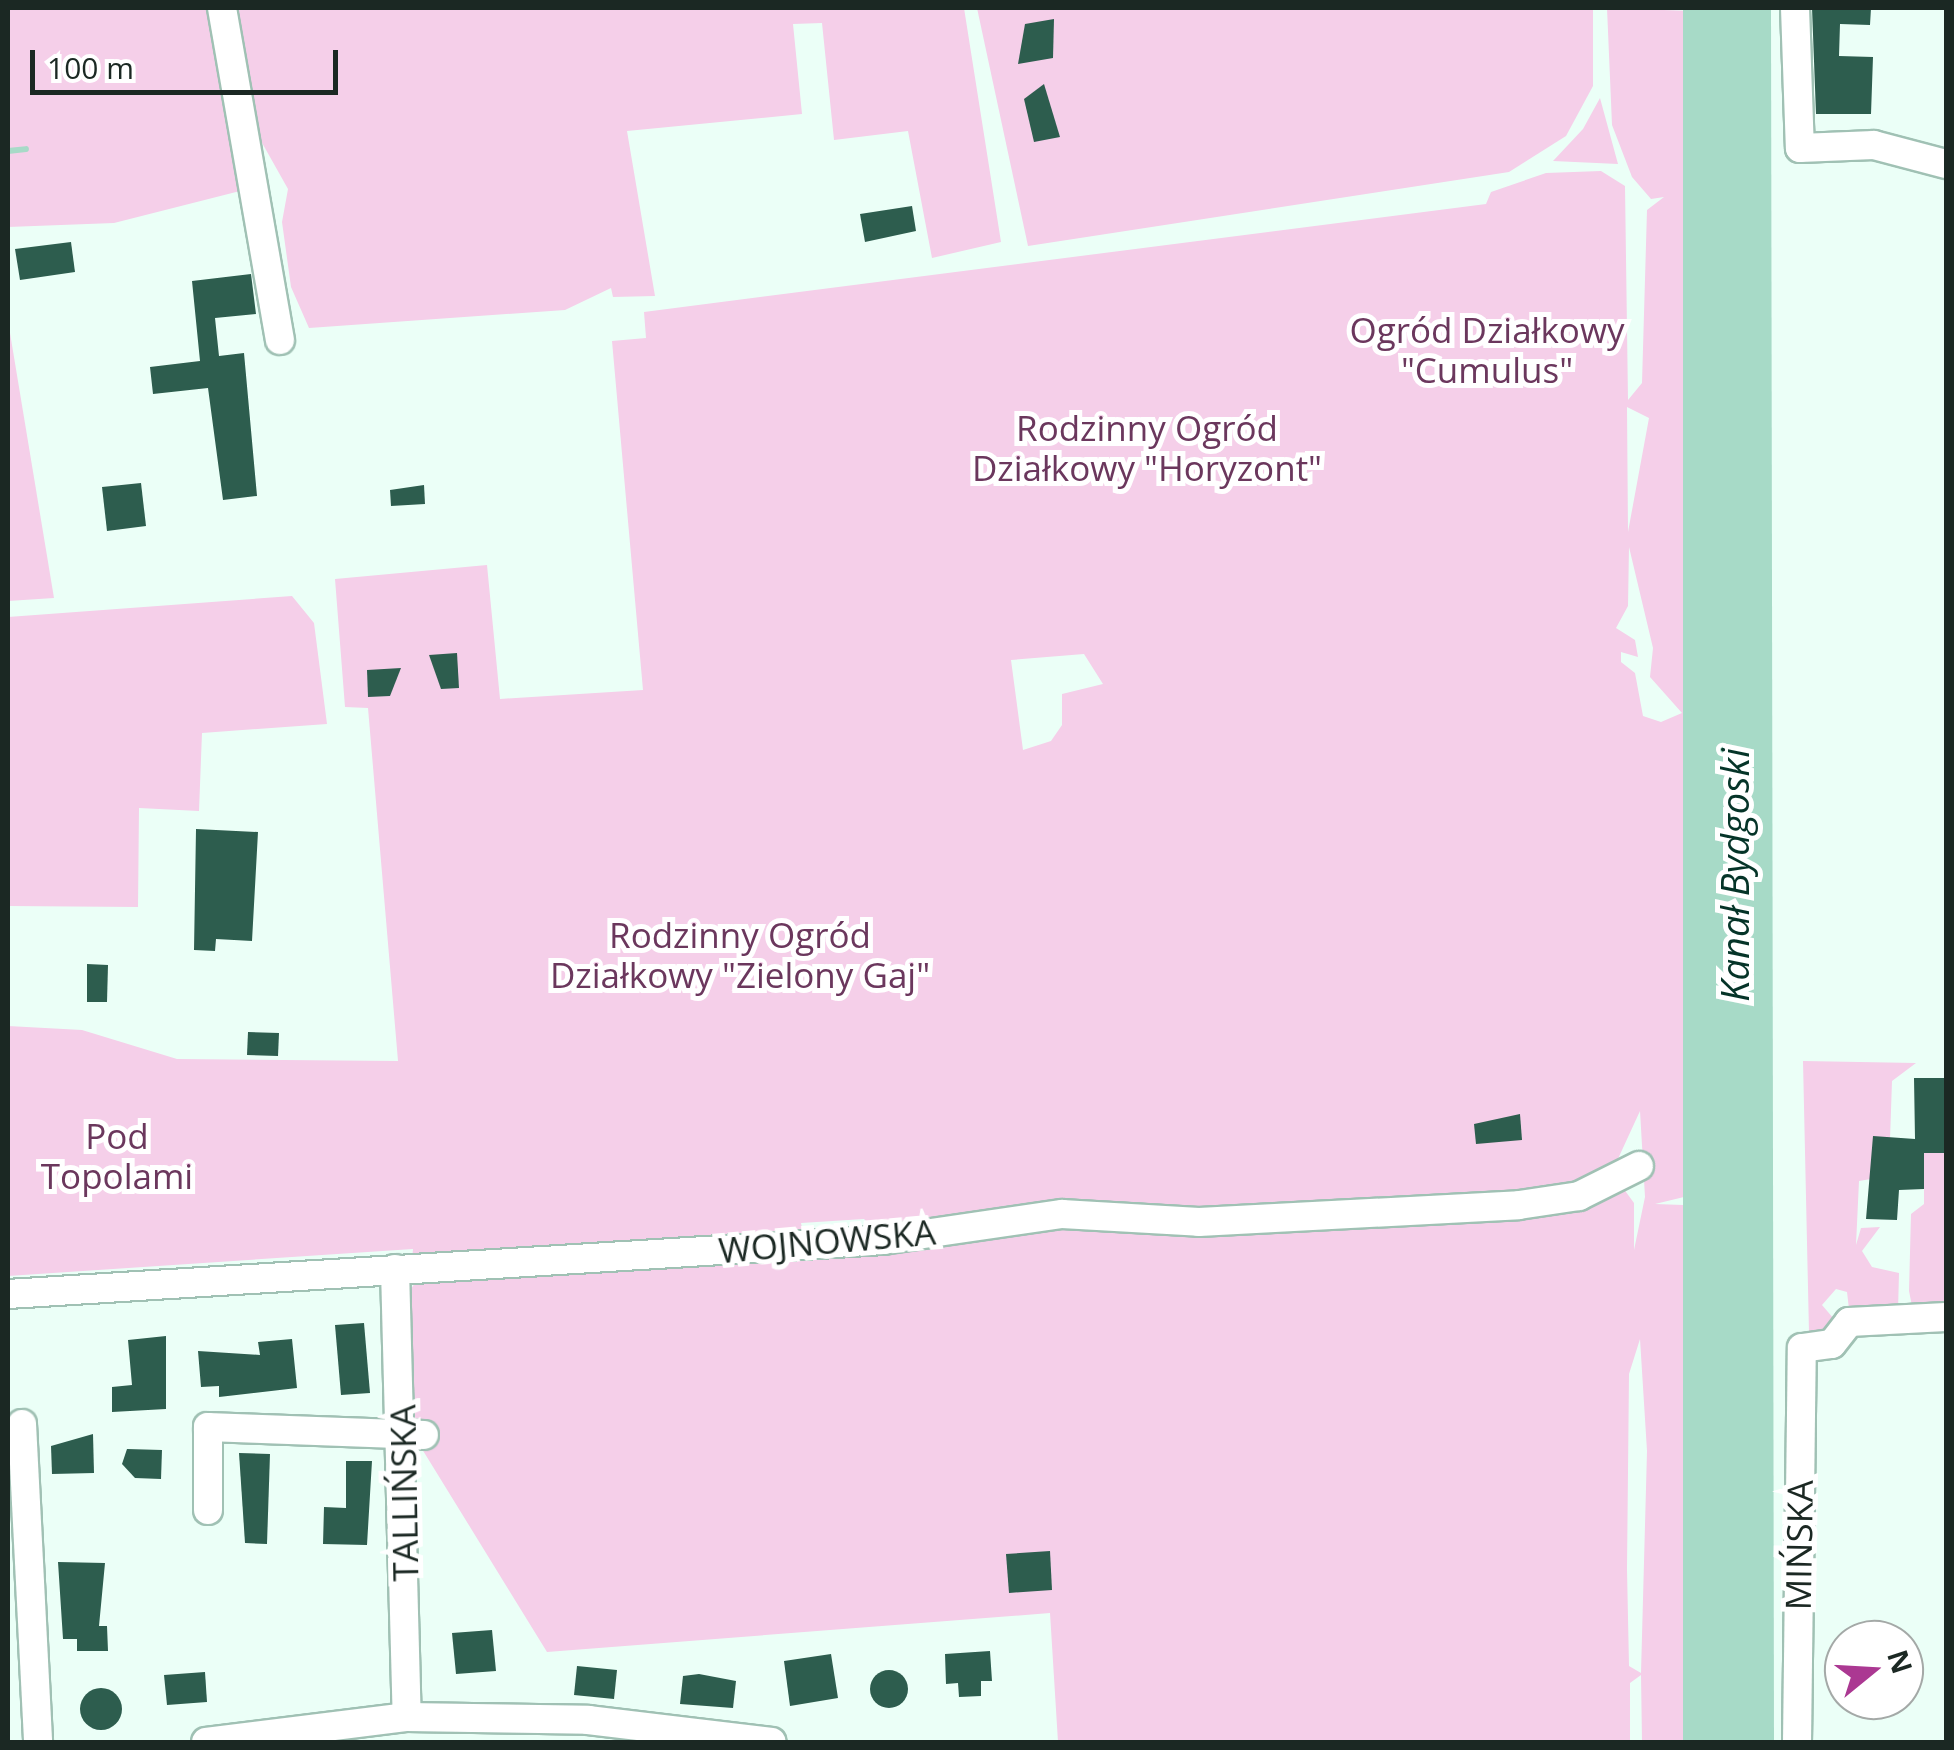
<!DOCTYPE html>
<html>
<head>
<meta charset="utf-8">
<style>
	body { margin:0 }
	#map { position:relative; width:1954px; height:1750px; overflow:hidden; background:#ebfff7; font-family:"Open Sans",sans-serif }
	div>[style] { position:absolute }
	.green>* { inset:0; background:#f5cfe9 }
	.water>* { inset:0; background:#a7dac7 }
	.stream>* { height:6px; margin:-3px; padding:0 3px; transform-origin:3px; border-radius:3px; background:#a7dac7 }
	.building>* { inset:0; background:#2d5d4e }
	.round { border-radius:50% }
	.roads { filter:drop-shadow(2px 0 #a0c1b4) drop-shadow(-2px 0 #a0c1b4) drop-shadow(0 2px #a0c1b4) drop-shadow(0 -2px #a0c1b4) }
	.minor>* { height:28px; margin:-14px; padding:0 14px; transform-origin:14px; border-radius:14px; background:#fff }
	span { translate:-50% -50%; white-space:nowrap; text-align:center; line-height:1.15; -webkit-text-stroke:10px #fff; paint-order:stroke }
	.park-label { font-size:35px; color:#6b375d }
	.street-label { font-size:35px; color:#1b2823 }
	.water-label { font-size:38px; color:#053428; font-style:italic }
	.frame { position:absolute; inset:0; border:10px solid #1b2823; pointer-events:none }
	.north { position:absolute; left:1824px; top:1620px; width:100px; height:100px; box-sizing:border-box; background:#fff; border:2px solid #a4a9a7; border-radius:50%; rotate:72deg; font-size:28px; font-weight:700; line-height:40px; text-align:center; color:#1b2823 }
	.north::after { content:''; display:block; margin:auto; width:35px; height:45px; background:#ab3892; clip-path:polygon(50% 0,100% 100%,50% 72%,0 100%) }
	.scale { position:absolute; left:30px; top:50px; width:308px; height:45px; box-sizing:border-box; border:5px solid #1b2823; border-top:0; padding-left:12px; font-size:30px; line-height:35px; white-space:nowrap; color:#1b2823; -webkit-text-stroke:8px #fff; paint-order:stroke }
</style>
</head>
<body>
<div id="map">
	<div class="green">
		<div style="clip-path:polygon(8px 8px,208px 8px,240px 191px,114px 223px,8px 227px)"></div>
		<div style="clip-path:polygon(232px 8px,964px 8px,1001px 242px,932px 258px,908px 131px,834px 140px,822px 23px,793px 24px,802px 114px,627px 131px,655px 296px,613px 297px,611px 288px,565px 310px,309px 328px,291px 287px,282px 222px,288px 189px,261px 141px)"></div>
		<div style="clip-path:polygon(977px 8px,1593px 8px,1593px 86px,1566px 136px,1509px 172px,1028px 246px)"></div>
		<div style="clip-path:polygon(evenodd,1607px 8px,1692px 11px,1684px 1197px,1655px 1204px,1683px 1205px,1683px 1742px,1642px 1742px,1641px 1675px,1630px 1683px,1630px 1742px,1058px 1742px,1050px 1613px,547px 1652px,422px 1449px,422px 1428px,402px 1413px,409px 1292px,423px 1271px,479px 1276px,542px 1259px,583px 1270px,642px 1267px,817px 1242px,928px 1242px,1087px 1219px,1212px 1228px,1504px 1211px,1588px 1200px,1618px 1181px,1634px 1203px,1634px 1250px,1645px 1197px,1640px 1111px,1611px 1174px,1547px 1197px,1289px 1212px,1071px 1205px,968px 1232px,960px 1225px,881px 1236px,864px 1219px,801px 1223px,804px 1237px,704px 1249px,523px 1247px,412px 1261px,413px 1249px,8px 1276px,8px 1026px,82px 1030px,177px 1059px,398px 1061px,368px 708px,345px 707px,335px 579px,487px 565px,500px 699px,643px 690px,612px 341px,646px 338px,644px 312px,1486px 204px,1491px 192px,1546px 173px,1601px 171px,1625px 186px,1628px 400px,1642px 383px,1647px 210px,1664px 197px,1651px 199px,1632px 177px,1612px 125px,1607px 8px,1627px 407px,1649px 418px,1628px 532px,1628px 531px,1627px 407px,1607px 8px,1629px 547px,1653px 648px,1650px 677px,1682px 713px,1661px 722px,1643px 716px,1635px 673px,1621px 662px,1621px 652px,1638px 657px,1635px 640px,1616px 628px,1628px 606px,1629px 547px,1607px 8px,1084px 654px,1103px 684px,1062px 694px,1062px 725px,1051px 741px,1023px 750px,1011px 660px,1084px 654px,1607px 8px,1640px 1339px,1647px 1451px,1641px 1673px,1629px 1666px,1627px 1569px,1629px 1374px,1640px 1339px)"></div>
		<div style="clip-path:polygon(1600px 98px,1618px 164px,1553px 161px,1583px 129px)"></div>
		<div style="clip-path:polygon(8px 321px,54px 598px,8px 601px)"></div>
		<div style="clip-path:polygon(292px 596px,314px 623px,327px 724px,202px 733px,199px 811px,139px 808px,138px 907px,8px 906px,8px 617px)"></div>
		<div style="clip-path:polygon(1803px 1061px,1916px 1063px,1892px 1081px,1890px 1140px,1915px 1153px,1946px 1153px,1946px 1311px,1912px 1306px,1909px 1291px,1911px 1214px,1924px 1204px,1924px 1170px,1859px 1181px,1856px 1245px,1861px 1228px,1880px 1227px,1862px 1251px,1872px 1267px,1899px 1273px,1898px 1311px,1849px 1309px,1847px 1292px,1836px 1289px,1822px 1305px,1834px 1319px,1831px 1333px,1809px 1333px)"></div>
	</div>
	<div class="water">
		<div style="clip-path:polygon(1683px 8px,1771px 8px,1774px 1742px,1683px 1742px)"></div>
	</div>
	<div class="stream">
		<div style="left:8px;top:151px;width:18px;rotate:-6deg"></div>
	</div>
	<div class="building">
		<div style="clip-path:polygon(1812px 8px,1871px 8px,1870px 25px,1840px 24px,1839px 56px,1873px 57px,1871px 114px,1816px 114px)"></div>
		<div style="clip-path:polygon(1054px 19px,1053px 58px,1018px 64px,1025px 24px)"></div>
		<div style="clip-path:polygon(1044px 84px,1060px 137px,1034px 142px,1024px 99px)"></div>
		<div style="clip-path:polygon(912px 206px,916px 231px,865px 242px,860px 214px)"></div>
		<div style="clip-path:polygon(71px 242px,75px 272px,20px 280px,15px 249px)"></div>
		<div style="clip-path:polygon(251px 274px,256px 314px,215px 318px,219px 356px,244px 353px,257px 496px,223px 500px,208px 388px,153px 394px,150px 367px,200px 361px,192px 281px)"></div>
		<div style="clip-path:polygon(141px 483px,146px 526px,107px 531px,102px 487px)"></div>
		<div style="clip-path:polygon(424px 485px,425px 504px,391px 506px,390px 490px)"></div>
		<div style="clip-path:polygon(457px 653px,459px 688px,441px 689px,429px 655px)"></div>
		<div style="clip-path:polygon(401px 668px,390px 696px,368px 697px,367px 670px)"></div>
		<div style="clip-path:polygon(196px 829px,258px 832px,252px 941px,216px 939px,215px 951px,194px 950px)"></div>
		<div style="clip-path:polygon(87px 964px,108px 965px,107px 1002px,87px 1002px)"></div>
		<div style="clip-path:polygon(248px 1032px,279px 1033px,278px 1056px,247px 1055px)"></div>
		<div style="clip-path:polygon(1914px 1078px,1946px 1078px,1946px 1153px,1924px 1153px,1924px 1189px,1899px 1190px,1897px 1220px,1866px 1219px,1873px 1136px,1915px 1139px)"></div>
		<div style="clip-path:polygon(1520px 1114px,1522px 1140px,1476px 1144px,1474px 1124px)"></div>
		<div style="clip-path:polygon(364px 1323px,370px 1393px,341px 1395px,335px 1325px)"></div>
		<div style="clip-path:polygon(166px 1336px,166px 1409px,112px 1412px,112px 1387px,132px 1385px,128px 1340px)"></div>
		<div style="clip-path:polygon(292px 1339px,297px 1388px,219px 1397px,219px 1386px,201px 1387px,198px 1351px,260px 1355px,258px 1342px)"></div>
		<div style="clip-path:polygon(93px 1434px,94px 1473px,52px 1474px,51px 1446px)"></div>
		<div style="clip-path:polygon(127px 1449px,162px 1450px,161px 1479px,135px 1478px,122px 1464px)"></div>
		<div style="clip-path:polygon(239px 1453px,270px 1454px,267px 1544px,245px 1543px)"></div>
		<div style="clip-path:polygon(346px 1461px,372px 1461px,367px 1545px,323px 1544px,324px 1507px,346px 1508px)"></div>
		<div style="clip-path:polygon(1050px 1551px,1052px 1590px,1009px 1593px,1006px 1554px)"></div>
		<div style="clip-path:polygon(58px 1562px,105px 1563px,99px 1626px,107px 1626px,108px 1651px,77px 1651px,77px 1639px,63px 1639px)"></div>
		<div style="clip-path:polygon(492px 1630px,496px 1671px,456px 1674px,452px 1633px)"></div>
		<div style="clip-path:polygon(990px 1651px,992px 1681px,981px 1681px,981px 1696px,959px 1697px,958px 1683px,946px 1684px,945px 1654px)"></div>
		<div style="clip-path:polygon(831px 1654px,838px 1698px,790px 1706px,784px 1661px)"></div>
		<div style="clip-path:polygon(577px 1666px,617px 1670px,614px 1699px,574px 1695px)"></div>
		<div class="round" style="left:870px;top:1670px;width:38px;height:38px"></div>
		<div style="clip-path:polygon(205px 1672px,207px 1702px,167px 1705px,164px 1675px)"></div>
		<div style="clip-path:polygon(699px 1674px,736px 1681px,733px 1708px,680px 1704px,683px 1676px)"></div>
		<div class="round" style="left:80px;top:1688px;width:42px;height:42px"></div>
	</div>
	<div class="roads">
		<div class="minor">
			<div style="left:222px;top:8px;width:337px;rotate:80.1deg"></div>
			<div style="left:1795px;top:8px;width:140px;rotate:88deg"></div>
			<div style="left:1800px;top:148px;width:74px;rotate:-2.3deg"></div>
			<div style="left:1874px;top:145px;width:74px;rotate:14.8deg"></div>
			<div style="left:395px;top:1269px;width:448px;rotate:88.5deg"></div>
			<div style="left:8px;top:1294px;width:877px;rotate:-3.53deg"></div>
			<div style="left:883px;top:1240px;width:181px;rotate:-8.3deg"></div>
			<div style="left:1062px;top:1214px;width:137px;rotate:3.3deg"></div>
			<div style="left:1199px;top:1222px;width:320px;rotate:-3deg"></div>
			<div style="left:1519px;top:1205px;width:61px;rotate:-8.5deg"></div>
			<div style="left:1579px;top:1196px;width:67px;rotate:-26.6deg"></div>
			<div style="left:22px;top:1424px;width:318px;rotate:87.1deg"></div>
			<div style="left:208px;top:1510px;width:83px;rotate:-90deg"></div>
			<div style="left:208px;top:1427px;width:216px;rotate:2.1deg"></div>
			<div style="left:206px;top:1742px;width:203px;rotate:-7.1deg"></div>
			<div style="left:407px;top:1717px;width:181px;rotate:0.9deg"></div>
			<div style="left:588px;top:1720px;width:185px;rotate:6.8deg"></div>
			<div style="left:1797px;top:1742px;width:394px;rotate:-89.3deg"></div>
			<div style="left:1802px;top:1348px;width:30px;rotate:-8deg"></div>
			<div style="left:1832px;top:1344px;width:28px;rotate:-52deg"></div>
			<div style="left:1849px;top:1322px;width:97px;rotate:-3deg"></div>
		</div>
	</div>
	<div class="park-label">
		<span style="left:1487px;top:350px">Ogród Działkowy<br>"Cumulus"</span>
		<span style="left:1147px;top:448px">Rodzinny Ogród<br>Działkowy "Horyzont"</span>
		<span style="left:740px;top:955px">Rodzinny Ogród<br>Działkowy "Zielony Gaj"</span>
		<span style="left:117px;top:1156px">Pod<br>Topolami</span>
	</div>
	<div class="street-label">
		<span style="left:827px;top:1241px;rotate:-5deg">WOJNOWSKA</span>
		<span style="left:404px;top:1493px;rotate:-91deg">TALLIŃSKA</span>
		<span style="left:1799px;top:1545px;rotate:-89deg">MIŃSKA</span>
	</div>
	<div class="water-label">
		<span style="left:1735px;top:875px;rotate:-90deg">Kanał Bydgoski</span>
	</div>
	<div class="frame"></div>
	<div class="north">N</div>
	<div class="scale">100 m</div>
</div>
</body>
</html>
